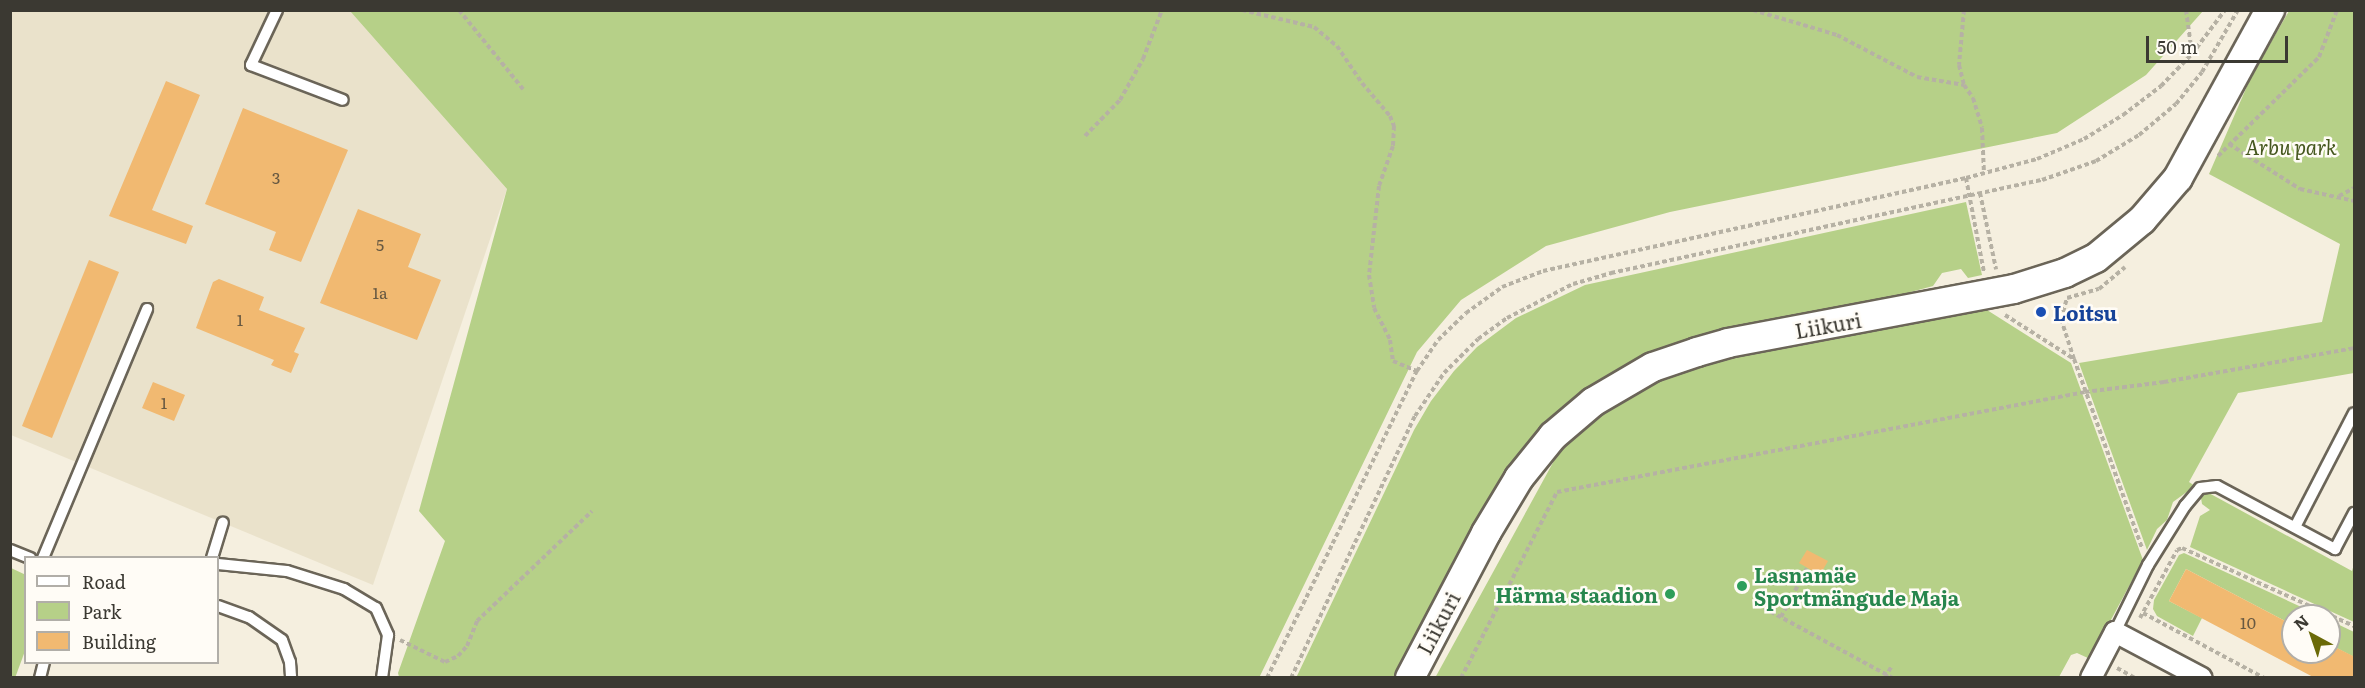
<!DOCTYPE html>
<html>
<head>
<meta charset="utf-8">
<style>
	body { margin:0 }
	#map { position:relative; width:2365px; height:688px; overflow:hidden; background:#f5efdf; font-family:Literata,serif }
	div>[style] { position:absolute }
	.built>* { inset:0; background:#eae2cb }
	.green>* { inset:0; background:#b6d088 }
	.building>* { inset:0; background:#f1b971 }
	.path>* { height:4px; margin-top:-2px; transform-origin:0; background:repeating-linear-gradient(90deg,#b6b1a4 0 4.5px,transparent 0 7.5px) }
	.roads { filter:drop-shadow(2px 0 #6b6558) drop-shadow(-2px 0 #6b6558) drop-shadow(0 2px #6b6558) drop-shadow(0 -2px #6b6558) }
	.lane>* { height:10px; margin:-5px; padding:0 5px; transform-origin:5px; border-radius:5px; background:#fff }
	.street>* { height:20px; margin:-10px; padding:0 10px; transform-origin:10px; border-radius:10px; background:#fff }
	.secondary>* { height:28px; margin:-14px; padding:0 14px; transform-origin:14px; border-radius:14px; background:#fff }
	.dots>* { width:16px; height:16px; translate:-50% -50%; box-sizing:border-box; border:3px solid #fffcf6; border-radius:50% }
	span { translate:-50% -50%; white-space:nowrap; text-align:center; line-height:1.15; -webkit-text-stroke:5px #fffcf6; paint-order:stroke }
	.number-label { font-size:16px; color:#685942 }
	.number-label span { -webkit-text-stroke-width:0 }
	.park-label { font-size:20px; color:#45571e; font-style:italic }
	.transit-label { font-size:20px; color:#164399; font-weight:700 }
	.left { translate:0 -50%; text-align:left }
	.street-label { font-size:20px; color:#3b3932 }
	.leisure-label { font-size:20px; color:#27864d; font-weight:700 }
	.right { translate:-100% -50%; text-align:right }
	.frame { position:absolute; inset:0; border:12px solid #3b3932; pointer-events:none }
	.legend { position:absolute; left:24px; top:556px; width:195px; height:108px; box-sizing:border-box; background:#fffcf6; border:2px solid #b1aea8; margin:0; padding:8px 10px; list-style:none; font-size:18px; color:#3b3932 }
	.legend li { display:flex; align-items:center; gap:12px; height:30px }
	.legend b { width:30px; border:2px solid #b1aea8 }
	.north { position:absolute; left:2281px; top:604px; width:60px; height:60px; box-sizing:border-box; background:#fffcf6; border:2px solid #b1aea8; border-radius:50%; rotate:320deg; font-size:16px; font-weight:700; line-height:24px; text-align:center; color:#3b3932 }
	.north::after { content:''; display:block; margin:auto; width:21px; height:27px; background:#6b6a08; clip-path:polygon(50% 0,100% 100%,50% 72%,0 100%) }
	.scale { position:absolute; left:2146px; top:36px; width:142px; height:27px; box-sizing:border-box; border:3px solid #3b3932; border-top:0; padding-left:8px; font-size:18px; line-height:21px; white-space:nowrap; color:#3b3932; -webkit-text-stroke:4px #fffcf6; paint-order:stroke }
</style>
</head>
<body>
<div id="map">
	<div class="built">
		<div style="clip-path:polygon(10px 11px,350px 11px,507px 189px,373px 585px,11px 435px)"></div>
	</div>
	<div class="green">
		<div style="clip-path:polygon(350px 11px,2203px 11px,2146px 75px,2057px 133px,1670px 212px,1546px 246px,1461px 300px,1417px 352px,1259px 678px,399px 677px,398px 673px,445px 541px,419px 511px,507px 189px)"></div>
		<div style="clip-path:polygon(2289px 11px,2354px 11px,2354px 373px,2238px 393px,2189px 482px,2195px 486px,2173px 502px,2167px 520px,2157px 529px,2147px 550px,2079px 363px,2322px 322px,2340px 244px,2209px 174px,2251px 77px)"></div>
		<div style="clip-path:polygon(1966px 202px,1982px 275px,1968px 278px,1961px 269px,1942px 273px,1933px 286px,1907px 293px,1908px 300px,1761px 328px,1563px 415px,1399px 677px,1296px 678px,1414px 430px,1431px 401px,1454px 371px,1477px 347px,1516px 318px,1585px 285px)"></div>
		<div style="clip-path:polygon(1987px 310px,2071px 363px,2143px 560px,2090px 659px,2077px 653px,2071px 655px,2059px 677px,1435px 678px,1561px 448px,1608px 408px,1654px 382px,1708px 363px)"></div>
		<div style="clip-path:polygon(2207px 492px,2352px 571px,2354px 564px,2354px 622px,2190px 547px,2200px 516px,2210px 510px,2202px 504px,2201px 498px)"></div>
		<div style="clip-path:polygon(2184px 553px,2321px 616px,2293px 616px,2293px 625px,2186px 569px,2169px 601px,2202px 618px,2193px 636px,2157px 616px,2153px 609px,2154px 600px,2179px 555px)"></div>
		<div style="clip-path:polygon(11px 568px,26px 575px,25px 651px,15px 678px,10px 677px)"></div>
		<div style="clip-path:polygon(2329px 620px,2354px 632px,2354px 657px,2329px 644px)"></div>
	</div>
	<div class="building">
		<div style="clip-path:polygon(166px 81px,200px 95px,152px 210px,193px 226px,186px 244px,109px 216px)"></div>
		<div style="clip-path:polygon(243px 108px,348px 150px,301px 262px,269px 250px,276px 232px,205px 204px)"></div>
		<div style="clip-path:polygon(358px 209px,421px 234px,408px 267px,441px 280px,417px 340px,320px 303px)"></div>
		<div style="clip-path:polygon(89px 260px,119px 272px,52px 438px,22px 426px)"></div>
		<div style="clip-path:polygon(219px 279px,264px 297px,259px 310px,305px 328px,294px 352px,299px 354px,291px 373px,271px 365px,274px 360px,196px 328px,213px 282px)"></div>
		<div style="clip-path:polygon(153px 382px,185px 395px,174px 421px,142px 408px)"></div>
		<div style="clip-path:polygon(1807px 550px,1828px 561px,1820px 575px,1799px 563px)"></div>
		<div style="clip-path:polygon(2186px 569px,2293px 625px,2293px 652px,2329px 652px,2329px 644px,2355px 657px,2355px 678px,2315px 678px,2169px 601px)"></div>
	</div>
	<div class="path">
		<div style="left:459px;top:10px;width:102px;rotate:51deg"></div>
		<div style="left:1242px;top:10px;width:74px;rotate:13.3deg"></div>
		<div style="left:1314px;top:27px;width:30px;rotate:40deg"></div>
		<div style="left:1337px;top:46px;width:45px;rotate:56deg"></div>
		<div style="left:1362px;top:83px;width:43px;rotate:49.7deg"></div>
		<div style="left:1390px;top:116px;width:11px;rotate:68deg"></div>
		<div style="left:1394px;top:126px;width:20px;rotate:93deg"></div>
		<div style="left:1393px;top:146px;width:42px;rotate:109.3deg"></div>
		<div style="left:1379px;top:186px;width:90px;rotate:96.4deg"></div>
		<div style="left:1369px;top:275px;width:33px;rotate:81deg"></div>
		<div style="left:1374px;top:308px;width:36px;rotate:63deg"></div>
		<div style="left:1390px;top:340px;width:21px;rotate:82deg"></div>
		<div style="left:1393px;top:361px;width:26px;rotate:23deg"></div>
		<div style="left:1753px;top:10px;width:88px;rotate:16.6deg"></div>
		<div style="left:1837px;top:35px;width:90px;rotate:27.7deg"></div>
		<div style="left:1917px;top:77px;width:48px;rotate:9.7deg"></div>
		<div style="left:1964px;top:10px;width:55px;rotate:95.2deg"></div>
		<div style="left:1959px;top:65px;width:21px;rotate:76deg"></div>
		<div style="left:1964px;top:85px;width:16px;rotate:55deg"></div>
		<div style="left:1973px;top:98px;width:31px;rotate:73deg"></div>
		<div style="left:1982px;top:128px;width:45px;rotate:87.5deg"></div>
		<div style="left:2186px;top:10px;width:44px;rotate:82.2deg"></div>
		<div style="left:1085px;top:136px;width:50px;rotate:-45.8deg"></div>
		<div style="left:1120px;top:100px;width:47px;rotate:-60.7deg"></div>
		<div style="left:1143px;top:59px;width:53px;rotate:-68.8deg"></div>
		<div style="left:2229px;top:144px;width:84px;rotate:32.4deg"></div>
		<div style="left:2300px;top:189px;width:55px;rotate:12.5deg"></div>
		<div style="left:2218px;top:156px;width:141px;rotate:-44.4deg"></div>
		<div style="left:2319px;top:57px;width:50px;rotate:-69deg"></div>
		<div style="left:1966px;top:178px;width:96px;rotate:79.2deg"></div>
		<div style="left:1980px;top:193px;width:78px;rotate:78.1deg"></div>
		<div style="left:2339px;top:196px;width:17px;rotate:-28deg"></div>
		<div style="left:2005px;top:315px;width:82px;rotate:32.5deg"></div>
		<div style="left:2074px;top:359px;width:201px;rotate:70.2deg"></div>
		<div style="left:2074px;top:359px;width:42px;rotate:-108deg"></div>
		<div style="left:2061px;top:319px;width:22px;rotate:-74deg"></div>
		<div style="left:2067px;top:298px;width:33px;rotate:-16deg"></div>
		<div style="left:2099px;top:289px;width:34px;rotate:-40deg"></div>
		<div style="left:1764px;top:608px;width:147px;rotate:28.5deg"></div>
		<div style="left:2143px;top:613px;width:137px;rotate:28.2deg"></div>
		<div style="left:1781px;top:617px;width:55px;rotate:-62deg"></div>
		<div style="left:2140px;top:618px;width:77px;rotate:-61.4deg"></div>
		<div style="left:2177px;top:550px;width:5px;rotate:-22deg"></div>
		<div style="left:2182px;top:548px;width:189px;rotate:24.4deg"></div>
		<div style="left:400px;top:640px;width:50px;rotate:26.1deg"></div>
		<div style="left:445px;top:662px;width:14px;rotate:-25deg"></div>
		<div style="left:458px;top:656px;width:13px;rotate:-48deg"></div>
		<div style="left:467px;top:646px;width:27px;rotate:-68deg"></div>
		<div style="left:477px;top:621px;width:159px;rotate:-43.7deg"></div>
		<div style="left:2117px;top:668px;width:21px;rotate:29deg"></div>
		<div style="left:1267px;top:678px;width:342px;rotate:-64deg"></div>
		<div style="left:1417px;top:371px;width:37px;rotate:-56deg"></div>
		<div style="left:1438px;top:340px;width:39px;rotate:-44deg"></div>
		<div style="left:1466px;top:313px;width:44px;rotate:-35.8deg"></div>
		<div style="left:1502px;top:287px;width:44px;rotate:-21.3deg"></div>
		<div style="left:1543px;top:271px;width:433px;rotate:-12.4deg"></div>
		<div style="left:1966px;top:178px;width:73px;rotate:-15deg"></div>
		<div style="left:2037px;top:159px;width:51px;rotate:-23.1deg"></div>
		<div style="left:2084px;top:139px;width:46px;rotate:-31.6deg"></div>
		<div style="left:2123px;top:115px;width:48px;rotate:-37.3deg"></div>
		<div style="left:2161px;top:86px;width:45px;rotate:-45.9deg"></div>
		<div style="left:2192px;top:54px;width:55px;rotate:-53.1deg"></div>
		<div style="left:1291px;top:678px;width:290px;rotate:-64.7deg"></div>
		<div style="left:1415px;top:416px;width:52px;rotate:-56deg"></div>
		<div style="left:1444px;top:373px;width:48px;rotate:-45deg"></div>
		<div style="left:1478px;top:339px;width:36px;rotate:-36deg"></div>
		<div style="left:1507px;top:318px;width:74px;rotate:-27.3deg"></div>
		<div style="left:1573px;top:284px;width:40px;rotate:-16deg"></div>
		<div style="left:1611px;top:273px;width:441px;rotate:-12.2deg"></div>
		<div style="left:2042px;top:180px;width:57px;rotate:-19.4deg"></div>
		<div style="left:2096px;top:161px;width:50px;rotate:-31.2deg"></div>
		<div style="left:2139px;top:135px;width:48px;rotate:-40deg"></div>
		<div style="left:2176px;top:104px;width:41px;rotate:-50.9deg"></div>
		<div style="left:2202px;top:72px;width:72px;rotate:-59.9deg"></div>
		<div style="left:1461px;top:678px;width:209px;rotate:-62.7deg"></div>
		<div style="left:1557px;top:492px;width:537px;rotate:-10.72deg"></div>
		<div style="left:2085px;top:392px;width:80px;rotate:-7.2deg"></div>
		<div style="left:2164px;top:382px;width:193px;rotate:-10.1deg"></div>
		<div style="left:1885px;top:678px;width:13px;rotate:-61deg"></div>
	</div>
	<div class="roads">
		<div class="lane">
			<div style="left:277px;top:10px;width:61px;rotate:115.3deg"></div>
			<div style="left:251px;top:65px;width:98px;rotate:20.8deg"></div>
			<div style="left:2295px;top:527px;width:128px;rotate:-62.6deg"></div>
			<div style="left:10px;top:550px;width:22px;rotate:22deg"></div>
			<div style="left:43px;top:558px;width:270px;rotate:-67.3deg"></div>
			<div style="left:212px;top:558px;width:37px;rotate:-73deg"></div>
			<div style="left:218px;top:564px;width:69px;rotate:5.8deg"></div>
			<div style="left:287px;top:571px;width:60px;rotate:17.5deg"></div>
			<div style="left:344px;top:589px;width:37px;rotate:31deg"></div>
			<div style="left:376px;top:608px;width:30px;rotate:66deg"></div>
			<div style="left:388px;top:635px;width:43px;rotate:97.9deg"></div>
			<div style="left:218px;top:606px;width:33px;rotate:20deg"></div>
			<div style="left:249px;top:617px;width:40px;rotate:34.9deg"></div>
			<div style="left:282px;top:640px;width:23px;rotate:70deg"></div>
			<div style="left:290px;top:662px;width:16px;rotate:86deg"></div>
			<div style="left:2115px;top:632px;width:75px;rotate:-63.8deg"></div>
			<div style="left:2148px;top:565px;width:70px;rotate:-57.9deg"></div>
			<div style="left:2185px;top:506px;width:23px;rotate:-50deg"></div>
			<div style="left:2200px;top:488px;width:17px;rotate:-7deg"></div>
			<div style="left:2217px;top:486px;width:134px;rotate:28.1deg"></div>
			<div style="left:2335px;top:549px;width:41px;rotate:-62.2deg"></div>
			<div style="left:40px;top:678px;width:16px;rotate:-76deg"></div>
		</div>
		<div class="street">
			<div style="left:2091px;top:678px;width:52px;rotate:-62.4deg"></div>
			<div style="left:2115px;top:632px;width:98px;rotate:27.9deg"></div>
		</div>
		<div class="secondary">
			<div style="left:1410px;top:678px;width:164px;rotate:-62.3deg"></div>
			<div style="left:1486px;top:533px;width:64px;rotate:-59deg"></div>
			<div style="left:1519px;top:478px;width:54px;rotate:-51deg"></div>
			<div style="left:1553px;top:436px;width:52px;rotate:-40.4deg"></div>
			<div style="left:1593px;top:402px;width:69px;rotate:-30.3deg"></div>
			<div style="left:1653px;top:367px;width:46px;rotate:-18.8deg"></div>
			<div style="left:1697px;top:352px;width:32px;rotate:-16deg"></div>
			<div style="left:1728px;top:343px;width:291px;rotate:-10.7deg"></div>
			<div style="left:2014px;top:289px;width:53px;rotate:-17.4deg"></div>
			<div style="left:2065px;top:273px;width:34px;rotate:-26deg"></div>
			<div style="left:2096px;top:258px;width:60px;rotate:-39.6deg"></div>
			<div style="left:2142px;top:220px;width:55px;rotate:-49.4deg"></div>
			<div style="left:2178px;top:178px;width:192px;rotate:-61.3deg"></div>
		</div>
	</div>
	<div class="dots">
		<div style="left:2041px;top:312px;background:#1a4fb4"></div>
		<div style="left:1742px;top:586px;background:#2e9e5b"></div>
		<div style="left:1670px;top:594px;background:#2e9e5b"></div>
	</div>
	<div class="number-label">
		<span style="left:276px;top:177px">3</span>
		<span style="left:380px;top:244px">5</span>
		<span style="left:380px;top:292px">1a</span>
		<span style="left:240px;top:319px">1</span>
		<span style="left:164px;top:402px">1</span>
		<span style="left:2248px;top:622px">10</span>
	</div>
	<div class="park-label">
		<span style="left:2291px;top:146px">Arbu park</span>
	</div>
	<div class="transit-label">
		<span class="left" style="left:2053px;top:312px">Loitsu</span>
	</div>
	<div class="street-label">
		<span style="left:1828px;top:325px;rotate:-10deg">Liikuri</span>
		<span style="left:1438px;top:623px;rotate:-62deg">Liikuri</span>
	</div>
	<div class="leisure-label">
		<span class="left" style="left:1754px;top:586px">Lasnamäe<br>Sportmängude Maja</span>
		<span class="right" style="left:1658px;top:594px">Härma staadion</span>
	</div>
	<div class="frame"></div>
	<ul class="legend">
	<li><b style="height:8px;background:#fff"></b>Road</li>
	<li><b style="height:16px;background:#b6d088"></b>Park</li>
	<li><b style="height:16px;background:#f1b971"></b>Building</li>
	</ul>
	<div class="north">N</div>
	<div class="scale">50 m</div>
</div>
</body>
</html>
